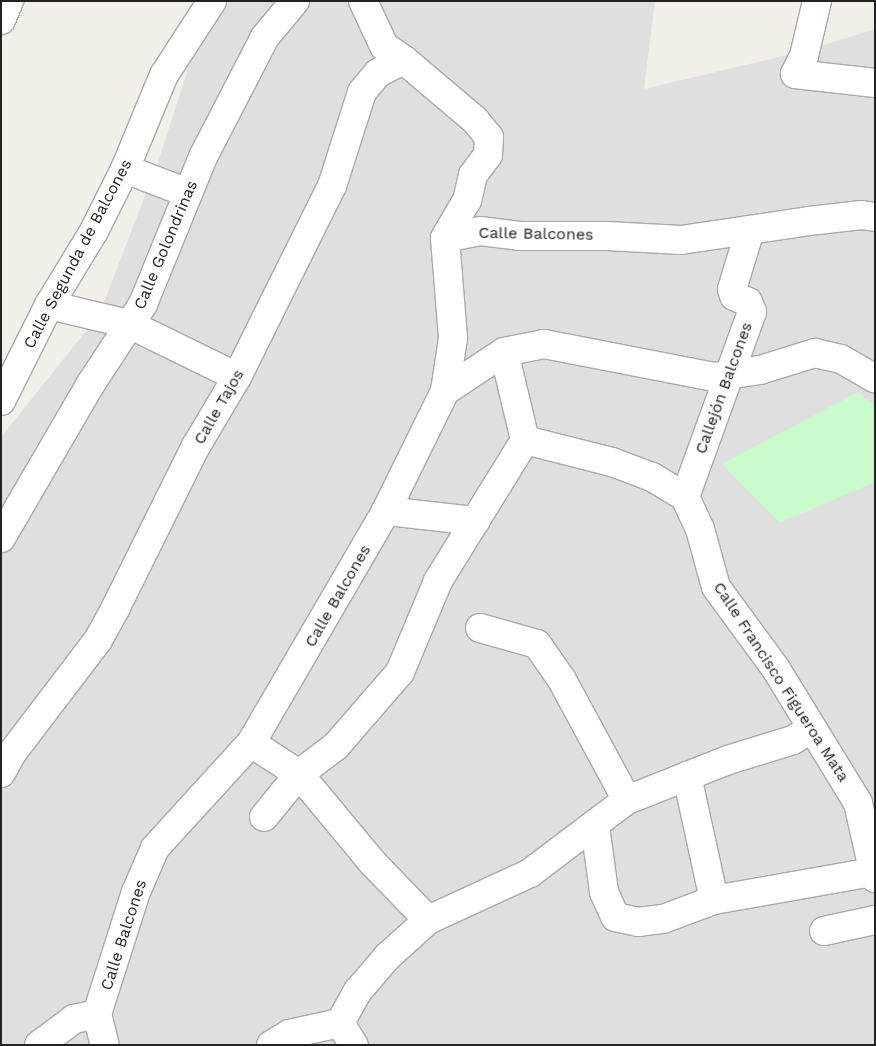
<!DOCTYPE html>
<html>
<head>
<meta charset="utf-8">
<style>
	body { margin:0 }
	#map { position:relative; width:876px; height:1046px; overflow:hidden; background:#f2efe9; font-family:"Work Sans",sans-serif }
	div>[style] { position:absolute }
	.residential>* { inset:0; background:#e0dfdf }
	.park>* { inset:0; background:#c8facc }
	.roads { filter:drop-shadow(1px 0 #a9a9a9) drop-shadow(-1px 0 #a9a9a9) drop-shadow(0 1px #a9a9a9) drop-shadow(0 -1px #a9a9a9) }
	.minor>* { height:28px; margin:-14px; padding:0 14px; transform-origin:14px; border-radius:14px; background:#fff }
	span { translate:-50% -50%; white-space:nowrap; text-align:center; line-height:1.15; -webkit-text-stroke:4px #fff; paint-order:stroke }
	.street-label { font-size:16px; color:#222 }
	.frame { position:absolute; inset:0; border:2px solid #222; pointer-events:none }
</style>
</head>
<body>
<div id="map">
	<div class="residential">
		<div style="clip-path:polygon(210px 1px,655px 1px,644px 89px,808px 50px,875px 29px,875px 1045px,1px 1045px,1px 437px,99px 315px,158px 162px)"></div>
	</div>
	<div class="park">
		<div style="clip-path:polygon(858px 392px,875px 406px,875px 482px,780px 523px,722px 464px)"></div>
	</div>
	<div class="roads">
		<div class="minor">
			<div style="left:817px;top:1px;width:57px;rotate:103.3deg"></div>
			<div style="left:804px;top:56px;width:20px;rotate:117deg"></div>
			<div style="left:795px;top:74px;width:81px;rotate:6.4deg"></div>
			<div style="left:1px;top:20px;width:21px;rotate:-67deg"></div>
			<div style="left:404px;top:60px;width:93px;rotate:40.2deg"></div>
			<div style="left:475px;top:120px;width:22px;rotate:51deg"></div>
			<div style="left:489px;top:137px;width:18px;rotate:93deg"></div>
			<div style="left:488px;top:155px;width:25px;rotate:127deg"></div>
			<div style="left:473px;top:175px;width:26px;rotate:103deg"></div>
			<div style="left:467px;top:200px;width:44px;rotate:120.1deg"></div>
			<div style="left:125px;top:169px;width:67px;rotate:20.9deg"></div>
			<div style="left:445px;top:238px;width:36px;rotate:-11deg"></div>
			<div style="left:480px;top:231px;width:38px;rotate:7deg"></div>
			<div style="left:518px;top:236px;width:89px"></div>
			<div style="left:607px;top:236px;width:74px;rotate:3.1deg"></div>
			<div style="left:681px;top:240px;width:129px;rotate:-8.4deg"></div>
			<div style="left:809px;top:221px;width:53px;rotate:-6.5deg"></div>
			<div style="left:862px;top:215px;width:13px;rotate:9deg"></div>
			<div style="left:49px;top:305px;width:82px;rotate:13.4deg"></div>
			<div style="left:129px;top:324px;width:120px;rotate:26.1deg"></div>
			<div style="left:504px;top:352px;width:90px;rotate:76.6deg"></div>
			<div style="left:445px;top:391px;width:71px;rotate:-33.5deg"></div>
			<div style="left:504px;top:352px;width:41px;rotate:-11.3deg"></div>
			<div style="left:544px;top:344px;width:172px;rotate:11deg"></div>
			<div style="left:713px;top:377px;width:48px;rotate:-8.5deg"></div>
			<div style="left:760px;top:370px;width:58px;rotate:-17.2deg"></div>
			<div style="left:815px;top:353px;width:27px;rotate:13deg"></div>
			<div style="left:841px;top:359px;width:39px;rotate:30deg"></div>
			<div style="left:1px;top:401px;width:107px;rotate:-63.4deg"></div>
			<div style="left:49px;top:305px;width:87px;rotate:-58.7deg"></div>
			<div style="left:94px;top:231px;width:69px;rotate:-63.4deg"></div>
			<div style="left:125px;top:169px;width:102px;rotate:-67.5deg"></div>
			<div style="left:164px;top:75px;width:88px;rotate:-57deg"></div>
			<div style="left:525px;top:440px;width:90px;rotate:14.2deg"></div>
			<div style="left:612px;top:462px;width:43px;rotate:20.6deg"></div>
			<div style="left:652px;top:477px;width:39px;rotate:31deg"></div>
			<div style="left:685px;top:497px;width:35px;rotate:65deg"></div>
			<div style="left:700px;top:529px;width:60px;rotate:74.6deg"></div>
			<div style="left:716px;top:587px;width:102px;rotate:53.8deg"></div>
			<div style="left:776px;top:669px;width:157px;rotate:58.5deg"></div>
			<div style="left:858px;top:803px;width:77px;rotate:77.2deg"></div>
			<div style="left:685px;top:497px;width:197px;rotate:-70.1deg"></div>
			<div style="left:752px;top:312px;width:11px;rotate:-112deg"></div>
			<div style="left:748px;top:302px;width:15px;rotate:-157deg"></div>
			<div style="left:734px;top:296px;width:7px;rotate:-106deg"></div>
			<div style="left:732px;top:289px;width:62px;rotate:-73deg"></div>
			<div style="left:386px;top:511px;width:90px;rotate:6.4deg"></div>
			<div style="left:1px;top:538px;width:177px;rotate:-59.8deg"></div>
			<div style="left:90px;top:385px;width:97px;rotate:-56.8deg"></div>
			<div style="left:143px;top:304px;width:159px;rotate:-67.8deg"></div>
			<div style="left:203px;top:157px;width:135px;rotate:-62.7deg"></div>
			<div style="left:265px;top:37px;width:47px;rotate:-50.2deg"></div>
			<div style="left:480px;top:628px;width:59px;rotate:15.7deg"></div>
			<div style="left:537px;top:644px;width:44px;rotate:55.2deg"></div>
			<div style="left:562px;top:680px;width:136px;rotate:61.6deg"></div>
			<div style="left:251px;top:743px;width:57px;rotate:32.9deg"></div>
			<div style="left:299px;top:774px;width:116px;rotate:50.3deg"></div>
			<div style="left:373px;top:863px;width:79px;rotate:46deg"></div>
			<div style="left:1px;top:773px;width:23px;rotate:-61deg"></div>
			<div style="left:12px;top:753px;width:142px;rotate:-52.7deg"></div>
			<div style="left:98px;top:640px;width:38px;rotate:-61deg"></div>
			<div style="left:116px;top:607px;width:180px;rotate:-63.6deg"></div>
			<div style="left:196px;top:446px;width:80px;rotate:-59.3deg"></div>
			<div style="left:237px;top:377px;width:213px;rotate:-63.6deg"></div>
			<div style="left:332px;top:186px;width:99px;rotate:-72.3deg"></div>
			<div style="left:362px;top:92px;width:25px;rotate:-50deg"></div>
			<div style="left:378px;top:73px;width:29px;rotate:-27deg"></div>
			<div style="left:404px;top:60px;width:24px;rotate:-145deg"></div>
			<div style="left:384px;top:46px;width:50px;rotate:-115deg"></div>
			<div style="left:687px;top:776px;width:127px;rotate:77.7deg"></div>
			<div style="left:264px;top:817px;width:55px;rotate:-50.9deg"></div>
			<div style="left:299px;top:774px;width:46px;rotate:-37.1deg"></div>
			<div style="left:336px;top:746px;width:98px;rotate:-49.1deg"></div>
			<div style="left:400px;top:672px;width:99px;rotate:-67.3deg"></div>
			<div style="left:438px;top:581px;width:166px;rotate:-58.3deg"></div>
			<div style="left:595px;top:826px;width:67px;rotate:82.2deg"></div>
			<div style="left:604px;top:892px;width:27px;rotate:66deg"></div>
			<div style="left:615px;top:917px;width:24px;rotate:12deg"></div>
			<div style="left:638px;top:922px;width:25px;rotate:-7deg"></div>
			<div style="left:663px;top:919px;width:54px;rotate:-20.4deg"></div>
			<div style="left:714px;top:900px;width:161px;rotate:-10deg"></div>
			<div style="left:824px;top:931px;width:52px;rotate:-12.2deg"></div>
			<div style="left:97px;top:1014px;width:128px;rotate:-72.3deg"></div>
			<div style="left:136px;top:892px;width:48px;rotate:-66.6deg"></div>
			<div style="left:155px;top:848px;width:142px;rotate:-47.6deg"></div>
			<div style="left:251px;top:743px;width:268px;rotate:-59.8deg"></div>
			<div style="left:386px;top:511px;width:134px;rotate:-63.8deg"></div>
			<div style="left:445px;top:391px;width:54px;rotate:-81.4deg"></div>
			<div style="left:453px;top:338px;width:100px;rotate:-94.6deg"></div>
			<div style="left:97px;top:1014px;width:32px;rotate:76deg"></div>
			<div style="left:340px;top:1023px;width:37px;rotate:-61deg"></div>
			<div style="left:358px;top:991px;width:45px;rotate:-49.5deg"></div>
			<div style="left:387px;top:957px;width:55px;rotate:-42.1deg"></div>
			<div style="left:428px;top:920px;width:112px;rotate:-24.7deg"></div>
			<div style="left:530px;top:873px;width:121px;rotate:-37deg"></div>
			<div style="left:627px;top:800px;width:109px;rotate:-21.6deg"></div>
			<div style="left:728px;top:760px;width:68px;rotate:-17.1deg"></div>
			<div style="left:793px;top:740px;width:22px;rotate:-32deg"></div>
			<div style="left:340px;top:1023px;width:26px;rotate:58deg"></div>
			<div style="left:39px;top:1045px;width:44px;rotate:-36.6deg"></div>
			<div style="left:74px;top:1019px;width:24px;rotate:-12deg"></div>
			<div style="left:271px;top:1045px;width:21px;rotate:-31deg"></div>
			<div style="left:289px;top:1034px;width:52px;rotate:-12.2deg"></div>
		</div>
	</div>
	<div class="street-label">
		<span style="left:536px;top:234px;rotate:1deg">Calle Balcones</span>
		<span style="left:166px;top:245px;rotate:-67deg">Calle Golondrinas</span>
		<span style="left:78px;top:254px;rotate:-62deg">Calle Segunda de Balcones</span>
		<span style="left:724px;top:388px;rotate:-70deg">Callejón Balcones</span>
		<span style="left:219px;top:407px;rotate:-60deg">Calle Tajos</span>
		<span style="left:338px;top:596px;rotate:-60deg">Calle Balcones</span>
		<span style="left:781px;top:682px;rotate:57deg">Calle Francisco Figueroa Mata</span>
		<span style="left:124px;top:935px;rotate:-72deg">Calle Balcones</span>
	</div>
	<div class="frame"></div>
</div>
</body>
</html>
